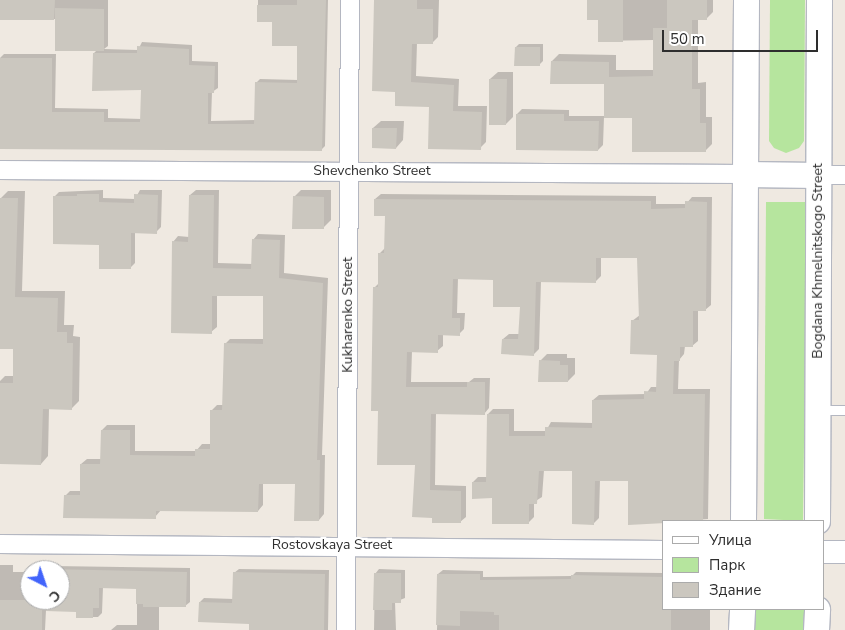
<!DOCTYPE html>
<html>
<head>
<meta charset="utf-8">
<style>
	body { margin:0 }
	#map { position:relative; width:845px; height:630px; overflow:hidden; background:#efe9e1; font-family:"Nunito Sans",sans-serif }
	div>[style] { position:absolute }
	.green>* { inset:0; background:#b6e59e }
	.shadow>* { inset:0; background:#0003 }
	.building>* { inset:0; background:#cbc7bf }
	.roads { filter:drop-shadow(1px 0 #b4b7c1) drop-shadow(-1px 0 #b4b7c1) drop-shadow(0 1px #b4b7c1) drop-shadow(0 -1px #b4b7c1) }
	.service>* { height:9px; margin:-4.5px; padding:0 4.5px; transform-origin:4.5px; border-radius:4.5px; background:#fff }
	.minor>* { height:18px; margin:-9px; padding:0 9px; transform-origin:9px; border-radius:9px; background:#fff }
	.tertiary>* { height:22px; margin:-11px; padding:0 11px; transform-origin:11px; border-radius:11px; background:#fff }
	.secondary>* { height:25px; margin:-12.5px; padding:0 12.5px; transform-origin:12.5px; border-radius:12.5px; background:#fff }
	span { translate:-50% -50%; white-space:nowrap; text-align:center; line-height:1.15; -webkit-text-stroke:4.5px #fff; paint-order:stroke }
	.street-label { font-size:14px; color:#2e2e2e }
	.legend { position:absolute; left:662px; top:520px; width:162px; height:90px; box-sizing:border-box; background:#fff; border:1px solid #ababab; margin:0; padding:6px 9px; list-style:none; font-size:15px; color:#2e2e2e }
	.legend li { display:flex; align-items:center; gap:10px; height:25px }
	.legend b { width:25px; border:1px solid #ababab }
	.north { position:absolute; left:20px; top:560px; width:50px; height:50px; box-sizing:border-box; background:#fff; border:1px solid #ababab; border-radius:50%; rotate:139deg; font-size:14px; font-weight:700; line-height:20px; text-align:center; color:#2e2e2e }
	.north::after { content:''; display:block; margin:auto; width:18px; height:22px; background:#4264fb; clip-path:polygon(50% 0,100% 100%,50% 72%,0 100%) }
	.scale { position:absolute; left:662px; top:30px; width:156px; height:22px; box-sizing:border-box; border:2px solid #2e2e2e; border-top:0; padding-left:6px; font-size:15px; line-height:18px; white-space:nowrap; color:#2e2e2e; -webkit-text-stroke:4px #fff; paint-order:stroke }
</style>
</head>
<body>
<div id="map">
	<div class="green">
		<div style="clip-path:polygon(770px 0,805px 0,804px 141px,799px 148px,786px 153px,774px 148px,769px 141px)"></div>
		<div style="clip-path:polygon(766px 202px,807px 202px,803px 521px,764px 519px)"></div>
		<div style="clip-path:polygon(754px 609px,805px 609px,805px 630px,754px 630px)"></div>
	</div>
	<div class="shadow">
		<div style="clip-path:polygon(1px 0,108px 0,108px 46px,104px 49px,138px 50px,142px 42px,192px 45px,192px 61px,218px 62px,218px 88px,212px 92px,211px 121px,256px 120px,256px 83px,260px 79px,298px 80px,298px 44px,274px 21px,258px 21px,258px 0,328px 0,325px 146px,321px 150px,0 148px,0 58px,4px 54px,56px 54px,55px 108px,108px 109px,108px 118px,142px 119px,142px 89px,94px 53px,97px 50px,56px 19px,1px 19px)"></div>
		<div style="clip-path:polygon(375px 0,439px 0,438px 37px,432px 43px,417px 43px,416px 76px,459px 79px,458px 106px,487px 106px,486px 142px,480px 148px,430px 106px,396px 91px)"></div>
		<div style="clip-path:polygon(588px 0,713px 0,713px 12px,706px 19px,698px 19px,698px 83px,706px 82px,706px 117px,712px 117px,712px 144px,705px 151px,634px 117px,604px 117px,603px 145px,598px 150px,517px 114px,522px 109px,569px 110px,569px 116px,605px 116px,606px 83px,552px 61px,559px 54px,616px 55px,616px 70px,654px 70px,654px 40px,599px 41px,599px 19px)"></div>
		<div style="clip-path:polygon(519px 44px,543px 44px,543px 61px,539px 65px,516px 47px)"></div>
		<div style="clip-path:polygon(498px 72px,513px 72px,513px 117px,506px 124px,490px 79px)"></div>
		<div style="clip-path:polygon(381px 121px,404px 121px,403px 140px,396px 148px,373px 128px)"></div>
		<div style="clip-path:polygon(103px 190px,103px 198px,135px 199px,140px 190px,162px 190px,161px 227px,156px 232px,135px 232px,135px 263px,130px 268px,100px 243px,54px 197px,59px 192px)"></div>
		<div style="clip-path:polygon(196px 190px,219px 190px,218px 263px,253px 264px,253px 240px,258px 234px,285px 235px,284px 273px,328px 278px,322px 455px,325px 455px,324px 514px,319px 520px,296px 482px,263px 482px,263px 505px,258px 511px,161px 510px,155px 517px,65px 496px,70px 491px,81px 491px,81px 464px,87px 459px,102px 459px,102px 430px,107px 425px,135px 425px,135px 451px,196px 451px,202px 444px,211px 444px,212px 410px,217px 405px,224px 405px,225px 344px,230px 339px,264px 339px,265px 295px,217px 294px,217px 327px,211px 332px,173px 242px,178px 236px,189px 237px,190px 195px)"></div>
		<div style="clip-path:polygon(301px 190px,331px 190px,331px 220px,323px 228px,294px 197px)"></div>
		<div style="clip-path:polygon(8px 191px,25px 191px,22px 291px,65px 291px,64px 325px,74px 325px,73px 336px,80px 337px,79px 401px,72px 408px,49px 408px,48px 456px,41px 464px,0 463px,0 381px,5px 376px,14px 376px,15px 348px,0 348px,0 199px)"></div>
		<div style="clip-path:polygon(381px 194px,656px 196px,656px 204px,686px 204px,692px 197px,712px 197px,711px 305px,705px 310px,698px 310px,698px 341px,692px 346px,685px 346px,684px 354px,679px 360px,678px 389px,710px 389px,708px 519px,629px 524px,630px 480px,600px 480px,599px 518px,594px 523px,574px 470px,544px 470px,542px 497px,534px 502px,534px 517px,528px 523px,473px 482px,478px 477px,487px 477px,488px 414px,493px 409px,514px 409px,514px 431px,546px 431px,551px 422px,593px 423px,593px 400px,599px 395px,646px 394px,651px 387px,658px 387px,658px 353px,632px 321px,640px 315px,638px 256px,601px 256px,601px 276px,595px 282px,541px 281px,539px 349px,534px 354px,503px 339px,509px 334px,520px 334px,521px 306px,494px 278px,458px 278px,457px 313px,465px 313px,464px 329px,459px 334px,443px 334px,443px 346px,437px 351px,412px 351px,411px 382px,469px 382px,474px 378px,490px 378px,489px 408px,484px 414px,436px 413px,435px 485px,466px 486px,466px 517px,460px 522px,433px 517px,416px 464px,379px 410px,374px 288px,379px 283px,380px 253px,386px 247px,386px 215px,375px 199px)"></div>
		<div style="clip-path:polygon(547px 354px,567px 354px,567px 358px,575px 358px,575px 374px,568px 381px,540px 361px)"></div>
		<div style="clip-path:polygon(0 565px,13px 565px,13px 572px,30px 572px,30px 600px,60px 600px,60px 570px,48px 570px,53px 566px,190px 568px,190px 602px,185px 606px,159px 606px,159px 630px,111px 630px,117px 625px,137px 625px,137px 588px,103px 587px,102px 613px,98px 617px,77px 617px,78px 610px,46px 610px,45px 630px,19px 630px,0 622px)"></div>
		<div style="clip-path:polygon(239px 569px,329px 570px,328px 630px,250px 630px,250px 622px,200px 602px,204px 598px,234px 599px,234px 573px)"></div>
		<div style="clip-path:polygon(379px 569px,405px 570px,405px 598px,395px 602px,396px 630px,374px 630px,375px 574px)"></div>
		<div style="clip-path:polygon(443px 570px,483px 571px,483px 577px,572px 576px,576px 572px,664px 573px,664px 609px,710px 609px,710px 630px,437px 630px,438px 574px)"></div>
	</div>
	<div class="building">
		<div style="clip-path:polygon(0 0,55px 0,54px 20px,0 20px)"></div>
		<div style="clip-path:polygon(297px 0,326px 0,322px 151px,0 149px,0 58px,52px 58px,52px 112px,104px 112px,104px 122px,140px 122px,141px 90px,92px 91px,93px 53px,137px 53px,137px 46px,189px 49px,189px 65px,215px 66px,214px 93px,208px 93px,208px 124px,254px 124px,255px 82px,297px 83px,297px 46px,272px 46px,272px 22px,257px 22px,257px 5px,297px 5px)"></div>
		<div style="clip-path:polygon(374px 0,417px 0,417px 9px,433px 9px,433px 44px,412px 44px,411px 82px,454px 85px,453px 111px,482px 112px,481px 150px,428px 149px,429px 107px,395px 106px,395px 92px,372px 91px)"></div>
		<div style="clip-path:polygon(587px 0,623px 0,623px 42px,598px 42px,598px 20px,587px 20px)"></div>
		<div style="clip-path:polygon(667px 0,707px 0,707px 20px,692px 20px,692px 89px,700px 89px,700px 123px,706px 123px,706px 152px,632px 152px,632px 118px,604px 118px,604px 84px,550px 84px,551px 61px,609px 62px,609px 77px,653px 76px,653px 28px,667px 28px)"></div>
		<div style="clip-path:polygon(55px 8px,104px 9px,104px 51px,55px 51px)"></div>
		<div style="clip-path:polygon(515px 47px,540px 47px,540px 66px,514px 66px)"></div>
		<div style="clip-path:polygon(489px 79px,507px 79px,506px 125px,489px 125px)"></div>
		<div style="clip-path:polygon(516px 114px,564px 114px,564px 121px,599px 121px,598px 151px,516px 150px)"></div>
		<div style="clip-path:polygon(372px 128px,397px 128px,396px 149px,372px 148px)"></div>
		<div style="clip-path:polygon(77px 194px,99px 194px,99px 202px,134px 203px,134px 194px,158px 195px,157px 234px,131px 233px,131px 269px,99px 269px,99px 245px,53px 244px,53px 196px,77px 196px)"></div>
		<div style="clip-path:polygon(189px 195px,214px 195px,213px 268px,251px 269px,252px 239px,280px 240px,279px 278px,323px 283px,317px 460px,320px 460px,319px 521px,294px 521px,295px 484px,259px 484px,258px 512px,156px 511px,156px 519px,63px 518px,64px 495px,80px 495px,80px 464px,100px 464px,101px 430px,130px 430px,130px 455px,195px 456px,195px 449px,210px 449px,210px 410px,222px 410px,224px 343px,263px 344px,263px 296px,212px 296px,212px 334px,171px 333px,172px 241px,188px 242px)"></div>
		<div style="clip-path:polygon(293px 196px,324px 197px,324px 229px,292px 229px)"></div>
		<div style="clip-path:polygon(0 198px,18px 198px,15px 297px,58px 298px,57px 332px,67px 332px,67px 343px,73px 343px,72px 410px,43px 409px,41px 465px,0 464px,0 383px,13px 383px,13px 349px,0 349px)"></div>
		<div style="clip-path:polygon(374px 199px,651px 201px,651px 209px,685px 208px,685px 201px,707px 202px,706px 311px,693px 311px,693px 347px,680px 347px,680px 361px,674px 361px,673px 394px,705px 394px,703px 521px,628px 525px,628px 481px,595px 481px,594px 525px,572px 524px,572px 471px,539px 471px,537px 504px,529px 504px,529px 524px,492px 524px,492px 498px,472px 499px,472px 482px,486px 482px,487px 414px,509px 414px,509px 436px,545px 436px,545px 427px,592px 428px,592px 400px,644px 399px,644px 391px,656px 392px,657px 355px,630px 354px,631px 320px,639px 320px,637px 258px,596px 258px,596px 283px,536px 282px,534px 356px,501px 354px,502px 339px,518px 339px,520px 307px,493px 307px,493px 280px,453px 279px,452px 318px,460px 318px,460px 336px,438px 335px,438px 353px,407px 352px,406px 387px,467px 387px,467px 382px,485px 382px,485px 415px,431px 414px,430px 490px,461px 491px,461px 523px,432px 523px,432px 518px,412px 517px,415px 465px,377px 465px,378px 411px,371px 411px,373px 287px,378px 287px,378px 253px,384px 253px,385px 216px,374px 216px)"></div>
		<div style="clip-path:polygon(539px 360px,560px 361px,560px 365px,568px 365px,568px 382px,538px 382px)"></div>
		<div style="clip-path:polygon(47px 569px,187px 572px,186px 607px,143px 607px,143px 604px,136px 604px,136px 589px,99px 588px,99px 608px,93px 608px,93px 618px,76px 618px,76px 612px,46px 611px,47px 600px,60px 600px,60px 570px)"></div>
		<div style="clip-path:polygon(233px 572px,325px 574px,324px 630px,249px 630px,249px 624px,198px 622px,199px 602px,232px 603px)"></div>
		<div style="clip-path:polygon(374px 573px,401px 573px,401px 603px,392px 603px,392px 610px,373px 610px)"></div>
		<div style="clip-path:polygon(437px 574px,480px 574px,480px 580px,571px 579px,571px 575px,664px 577px,664px 609px,671px 609px,671px 630px,499px 630px,499px 615px,494px 615px,494px 612px,460px 611px,460px 626px,436px 625px)"></div>
		<div style="clip-path:polygon(0 600px,42px 600px,42px 630px,0 630px)"></div>
	</div>
	<div class="roads">
		<div class="service">
			<div style="left:820px;top:410px;width:25px"></div>
		</div>
		<div class="minor">
			<div style="left:0;top:170px;width:745px;rotate:0.31deg"></div>
			<div style="left:818px;top:175px;width:27px"></div>
			<div style="left:0;top:544px;width:664px;rotate:0.52deg"></div>
			<div style="left:346px;top:630px;width:630px;rotate:-89.64deg"></div>
		</div>
		<div class="tertiary">
			<div style="left:824px;top:552px;width:21px"></div>
		</div>
		<div class="secondary">
			<div style="left:745px;top:174px;width:73px;rotate:0.8deg"></div>
			<div style="left:743px;top:521px;width:521px;rotate:-89.67deg"></div>
			<div style="left:817px;top:521px;width:521px;rotate:-89.78deg"></div>
			<div style="left:741px;top:630px;width:21px;rotate:-87deg"></div>
			<div style="left:816px;top:630px;width:21px;rotate:-87deg"></div>
		</div>
	</div>
	<div class="street-label">
		<span style="left:372px;top:171px">Shevchenko Street</span>
		<span style="left:818px;top:261px;rotate:-90deg">Bogdana Khmelnitskogo Street</span>
		<span style="left:348px;top:315px;rotate:-90deg">Kukharenko Street</span>
		<span style="left:332px;top:545px">Rostovskaya Street</span>
	</div>
	<ul class="legend">
	<li><b style="height:6px;background:#fff"></b>Улица</li>
	<li><b style="height:14px;background:#b6e59e"></b>Парк</li>
	<li><b style="height:14px;background:#cbc7bf"></b>Здание</li>
	</ul>
	<div class="north">С</div>
	<div class="scale">50 m</div>
</div>
</body>
</html>
